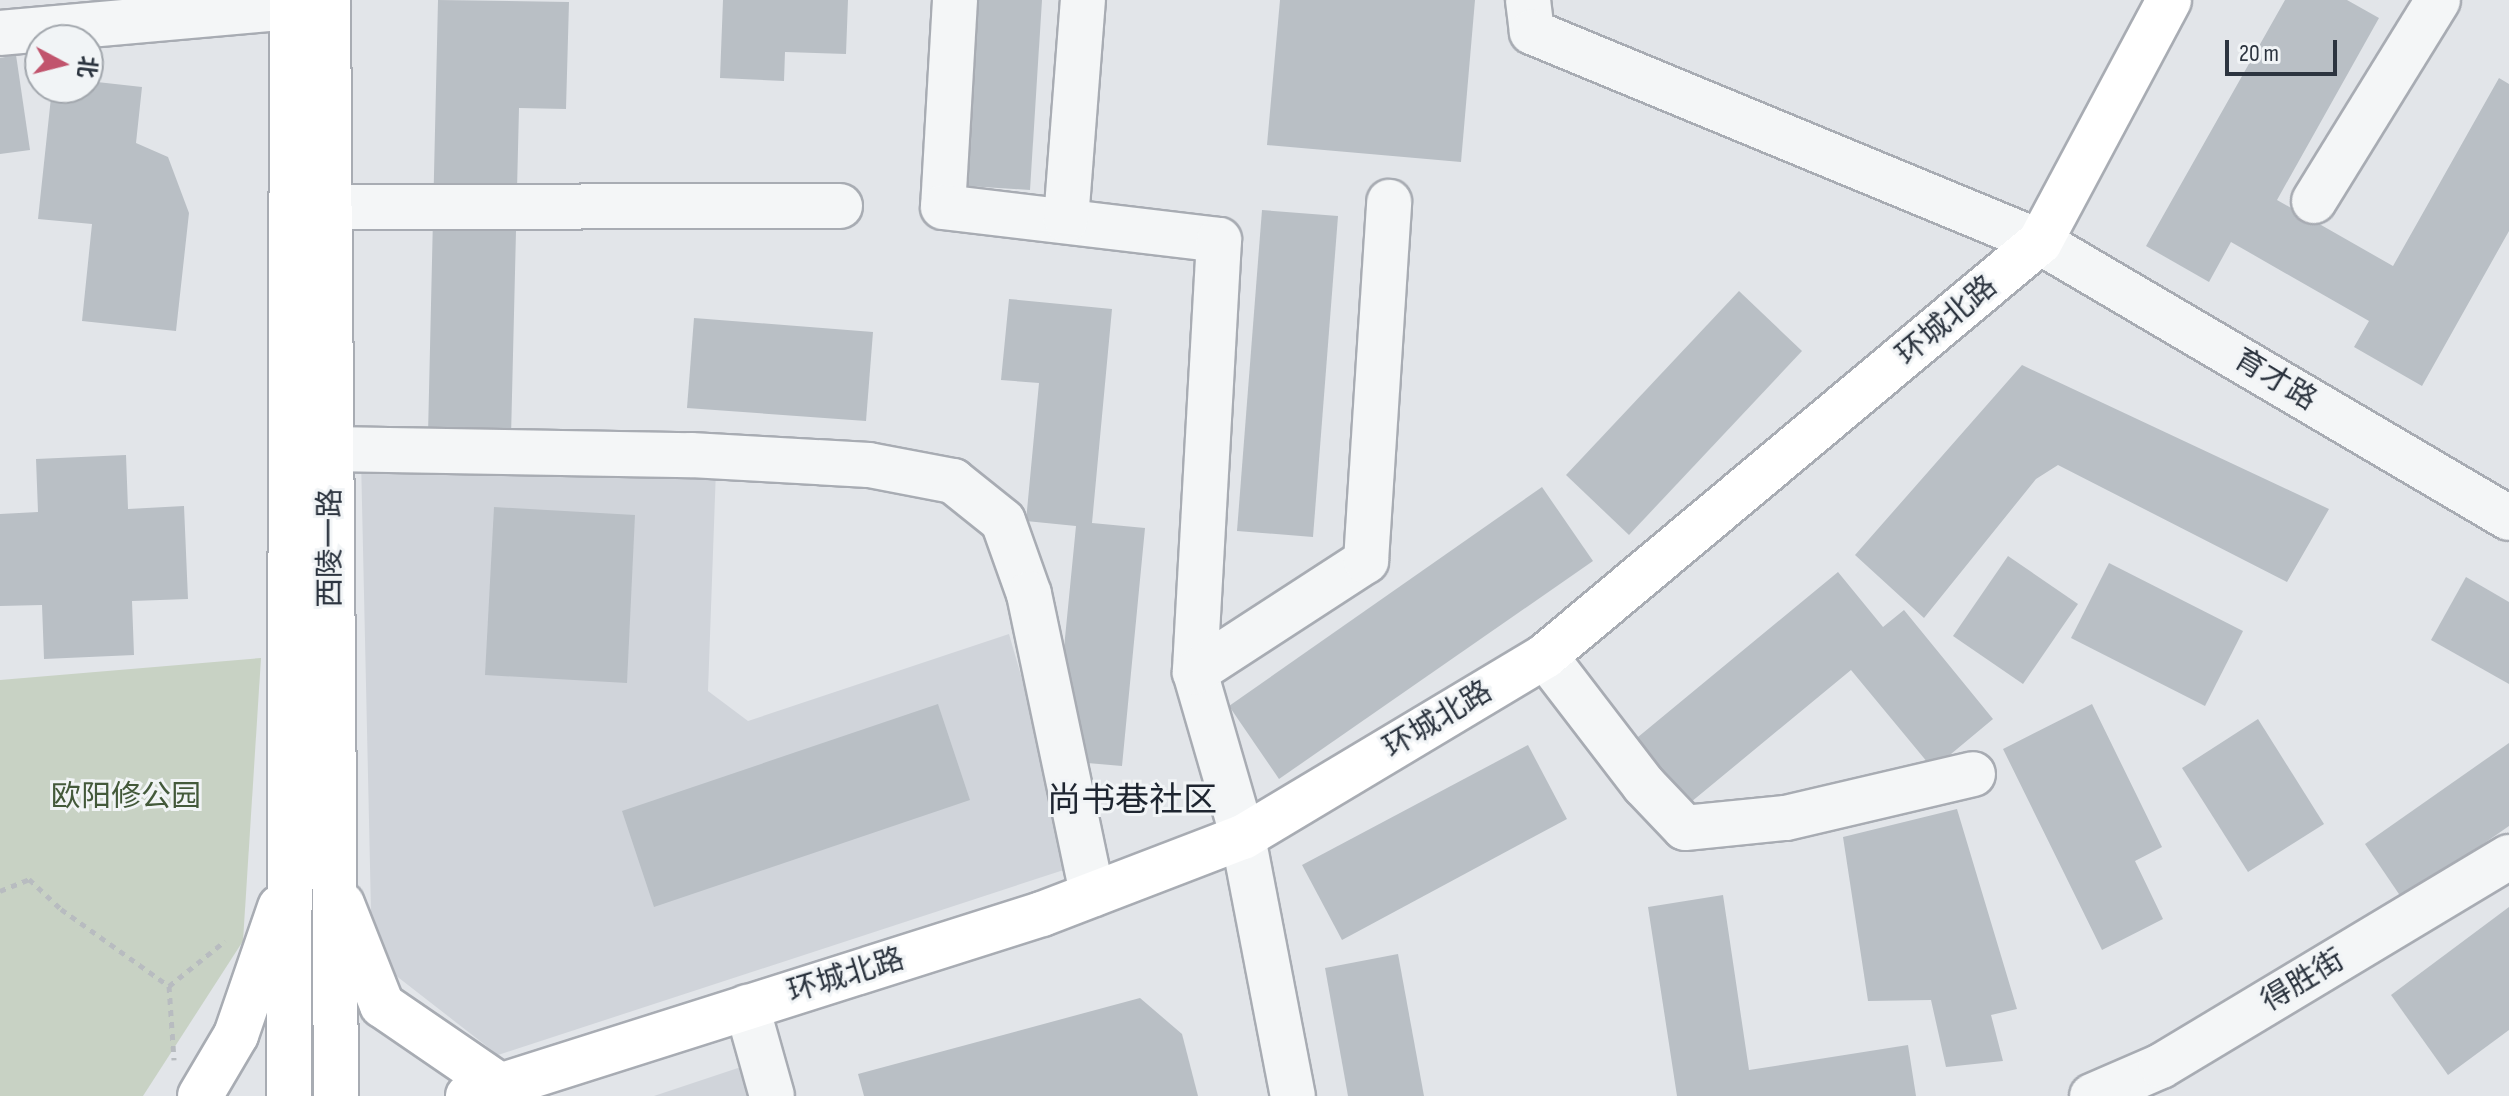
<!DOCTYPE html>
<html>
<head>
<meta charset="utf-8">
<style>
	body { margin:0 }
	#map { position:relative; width:2509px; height:1096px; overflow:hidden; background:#e2e5e9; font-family:"Sofia Sans Condensed","Noto Sans SC",sans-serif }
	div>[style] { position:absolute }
	.built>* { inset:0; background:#d0d4da }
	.green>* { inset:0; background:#c8d2c4 }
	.building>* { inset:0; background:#b9bfc5 }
	.path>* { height:5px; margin-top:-2.5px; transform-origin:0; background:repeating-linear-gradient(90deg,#b8bcc0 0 6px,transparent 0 12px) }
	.roads { filter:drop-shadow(2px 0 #a8acb3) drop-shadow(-2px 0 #a8acb3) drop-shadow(0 2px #a8acb3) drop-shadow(0 -2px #a8acb3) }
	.minor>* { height:44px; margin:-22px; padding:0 22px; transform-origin:22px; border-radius:22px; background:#f4f6f7 }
	.major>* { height:44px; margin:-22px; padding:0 22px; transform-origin:22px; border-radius:22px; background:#fff }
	span { translate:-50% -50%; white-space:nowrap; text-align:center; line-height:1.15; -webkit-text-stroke:6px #f1f4f6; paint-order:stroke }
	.street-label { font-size:30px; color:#2c343f }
	.park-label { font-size:30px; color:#43593a }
	.quarter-label { font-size:34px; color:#1e2530 }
	.north { position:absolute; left:24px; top:24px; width:80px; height:80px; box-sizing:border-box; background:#f1f4f6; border:2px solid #a2a7ad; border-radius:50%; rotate:97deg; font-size:22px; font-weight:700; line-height:32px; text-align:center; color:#2c343f }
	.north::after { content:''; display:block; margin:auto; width:28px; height:36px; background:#c1546d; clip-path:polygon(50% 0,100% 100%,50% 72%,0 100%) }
	.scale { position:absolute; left:2225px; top:40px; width:112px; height:36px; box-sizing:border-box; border:4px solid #2c343f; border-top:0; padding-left:10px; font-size:24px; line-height:28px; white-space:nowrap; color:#2c343f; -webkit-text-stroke:6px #f1f4f6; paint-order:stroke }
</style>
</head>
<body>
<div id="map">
	<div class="built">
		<div style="clip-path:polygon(361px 458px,716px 469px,708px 691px,748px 721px,1009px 634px,1076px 866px,498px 1055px,372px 957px)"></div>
		<div style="clip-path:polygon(747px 1065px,755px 1096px,654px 1096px)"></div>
	</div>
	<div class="green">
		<div style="clip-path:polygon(261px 658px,243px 941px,143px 1096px,0 1096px,0 680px)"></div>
	</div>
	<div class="building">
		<div style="clip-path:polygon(438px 0,569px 2px,566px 109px,519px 108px,511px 437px,428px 435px)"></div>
		<div style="clip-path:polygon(723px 0,848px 0,846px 54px,785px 52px,784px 81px,720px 78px)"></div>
		<div style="clip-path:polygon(963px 0,1042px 0,1030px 190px,951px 185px)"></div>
		<div style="clip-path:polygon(1280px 0,1475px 0,1461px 162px,1267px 145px)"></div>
		<div style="clip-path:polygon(2285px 0,2347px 0,2379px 18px,2277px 200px,2393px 266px,2499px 78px,2509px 84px,2509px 231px,2422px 386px,2354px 347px,2369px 321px,2231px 242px,2209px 282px,2146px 246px)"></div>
		<div style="clip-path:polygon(16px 55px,30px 150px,0 154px,0 58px)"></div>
		<div style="clip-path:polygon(88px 81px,142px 87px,136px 143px,168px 157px,189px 213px,176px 331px,82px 321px,92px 224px,38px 219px,52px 88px,88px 88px)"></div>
		<div style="clip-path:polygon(1262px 210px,1338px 216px,1313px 537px,1237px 531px)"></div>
		<div style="clip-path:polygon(1739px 291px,1802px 351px,1629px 535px,1566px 475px)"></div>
		<div style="clip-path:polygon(1009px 299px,1112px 309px,1092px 523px,1145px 528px,1122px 766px,1053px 760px,1076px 526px,1026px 521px,1039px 383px,1001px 380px)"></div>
		<div style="clip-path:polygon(694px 318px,873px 332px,866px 421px,687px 408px)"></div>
		<div style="clip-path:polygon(2022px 365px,2329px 509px,2287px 582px,2058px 465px,2036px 479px,1924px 618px,1855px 555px)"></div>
		<div style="clip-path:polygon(126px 455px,128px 509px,184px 506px,188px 599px,132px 601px,134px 655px,44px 659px,42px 605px,0 606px,0 514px,38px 512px,36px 459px)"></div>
		<div style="clip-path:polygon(1542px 487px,1593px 561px,1279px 779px,1229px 706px)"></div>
		<div style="clip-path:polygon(494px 507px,635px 515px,627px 683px,485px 675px)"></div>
		<div style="clip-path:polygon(2008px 556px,2078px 604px,2023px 684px,1953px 636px)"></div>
		<div style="clip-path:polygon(2109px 563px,2243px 631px,2205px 706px,2071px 638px)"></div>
		<div style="clip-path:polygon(1838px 572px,1883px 627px,1904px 610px,1993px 719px,1933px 769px,1851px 670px,1685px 807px,1632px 742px)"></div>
		<div style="clip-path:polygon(2466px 577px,2509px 602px,2509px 684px,2431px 640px)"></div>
		<div style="clip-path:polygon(938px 704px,970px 800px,654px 907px,622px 811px)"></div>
		<div style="clip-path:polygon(2092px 704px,2162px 847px,2135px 861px,2163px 919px,2102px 950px,2003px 749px)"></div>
		<div style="clip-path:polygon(2258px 719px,2324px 824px,2248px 872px,2182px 768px)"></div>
		<div style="clip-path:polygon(2509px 743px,2509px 826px,2403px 900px,2365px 844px)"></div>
		<div style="clip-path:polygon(1528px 745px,1567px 819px,1342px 940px,1302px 865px)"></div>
		<div style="clip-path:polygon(1957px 809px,2017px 1009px,1991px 1015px,2003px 1061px,1946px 1067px,1931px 1000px,1868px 1001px,1843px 837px)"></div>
		<div style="clip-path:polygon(1723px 895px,1749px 1070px,1908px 1045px,1916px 1096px,1677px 1096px,1648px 907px)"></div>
		<div style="clip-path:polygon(2509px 907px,2509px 1030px,2448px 1075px,2391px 995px)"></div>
		<div style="clip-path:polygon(1398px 954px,1424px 1096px,1348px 1096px,1325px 968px)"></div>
		<div style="clip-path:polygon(1140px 998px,1182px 1034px,1198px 1096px,864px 1096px,858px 1074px)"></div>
	</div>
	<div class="path">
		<div style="left:0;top:891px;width:31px;rotate:-22deg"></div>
		<div style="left:29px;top:879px;width:44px;rotate:43.2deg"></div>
		<div style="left:61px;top:909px;width:133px;rotate:35.5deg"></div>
		<div style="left:169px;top:986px;width:72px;rotate:-38.8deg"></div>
		<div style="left:169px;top:986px;width:74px;rotate:86.1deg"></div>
	</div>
	<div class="roads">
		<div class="minor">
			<div style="left:955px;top:0;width:207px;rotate:93.3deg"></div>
			<div style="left:943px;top:207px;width:278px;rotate:6.8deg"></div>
			<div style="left:1219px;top:240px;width:433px;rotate:93.2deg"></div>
			<div style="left:1195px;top:672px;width:172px;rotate:73.8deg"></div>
			<div style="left:1243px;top:837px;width:264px;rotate:79.1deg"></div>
			<div style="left:1528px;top:0;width:32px;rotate:83deg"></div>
			<div style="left:1532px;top:32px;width:550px;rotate:22.46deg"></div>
			<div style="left:2040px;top:242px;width:544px;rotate:30.48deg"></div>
			<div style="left:0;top:33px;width:329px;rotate:-5.1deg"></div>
			<div style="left:2314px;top:201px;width:236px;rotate:-58.3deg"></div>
			<div style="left:327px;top:207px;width:513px;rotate:-0.11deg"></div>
			<div style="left:1066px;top:220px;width:221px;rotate:-85.6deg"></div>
			<div style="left:331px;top:449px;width:360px;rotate:1deg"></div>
			<div style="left:691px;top:455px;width:178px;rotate:3.2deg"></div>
			<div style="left:869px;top:465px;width:86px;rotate:10.8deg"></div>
			<div style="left:953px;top:481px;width:64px;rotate:38.7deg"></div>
			<div style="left:1003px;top:521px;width:77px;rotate:70.4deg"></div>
			<div style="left:1029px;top:594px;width:307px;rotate:78.1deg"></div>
			<div style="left:1545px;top:656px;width:163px;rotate:52.5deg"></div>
			<div style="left:1644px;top:785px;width:59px;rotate:46.4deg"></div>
			<div style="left:1685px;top:828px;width:101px;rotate:-5.7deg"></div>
			<div style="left:1786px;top:818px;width:192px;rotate:-13.2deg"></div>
			<div style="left:1195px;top:672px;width:204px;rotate:-33deg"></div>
			<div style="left:1366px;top:561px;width:360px;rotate:-86.3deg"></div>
			<div style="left:747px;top:1007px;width:92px;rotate:74.3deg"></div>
			<div style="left:2092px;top:1096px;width:75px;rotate:-23.5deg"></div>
			<div style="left:2161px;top:1066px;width:406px;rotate:-31deg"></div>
		</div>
		<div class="major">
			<div style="left:328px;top:0;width:1096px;rotate:89.58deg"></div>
			<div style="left:342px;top:904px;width:109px;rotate:68.4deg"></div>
			<div style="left:382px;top:1005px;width:142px;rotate:34.4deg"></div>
			<div style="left:499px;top:1085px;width:16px;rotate:135deg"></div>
			<div style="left:200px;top:1096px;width:71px;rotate:-59.5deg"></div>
			<div style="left:236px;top:1035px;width:135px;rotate:-71deg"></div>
			<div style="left:289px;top:1096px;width:1096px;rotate:-89.84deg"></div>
			<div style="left:468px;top:1096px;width:602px;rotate:-17.59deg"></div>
			<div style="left:1042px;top:914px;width:215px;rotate:-21deg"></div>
			<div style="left:1243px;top:837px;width:352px;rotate:-30.9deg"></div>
			<div style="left:1545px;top:656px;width:645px;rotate:-39.91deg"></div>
			<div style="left:2040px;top:242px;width:274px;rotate:-61.9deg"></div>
		</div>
	</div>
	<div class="street-label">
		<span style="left:1947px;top:321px;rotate:-40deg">环城北路</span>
		<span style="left:2275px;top:380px;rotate:31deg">育才路</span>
		<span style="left:331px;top:548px;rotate:-90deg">西陵一路</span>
		<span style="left:1438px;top:720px;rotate:-31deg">环城北路</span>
		<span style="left:846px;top:976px;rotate:-17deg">环城北路</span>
		<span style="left:2303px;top:981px;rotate:-31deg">得胜街</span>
	</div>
	<div class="park-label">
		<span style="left:126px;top:797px">欧阳修公园</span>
	</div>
	<div class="quarter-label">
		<span style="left:1132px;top:801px">尚书巷社区</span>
	</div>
	<div class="north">北</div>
	<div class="scale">20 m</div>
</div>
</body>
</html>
